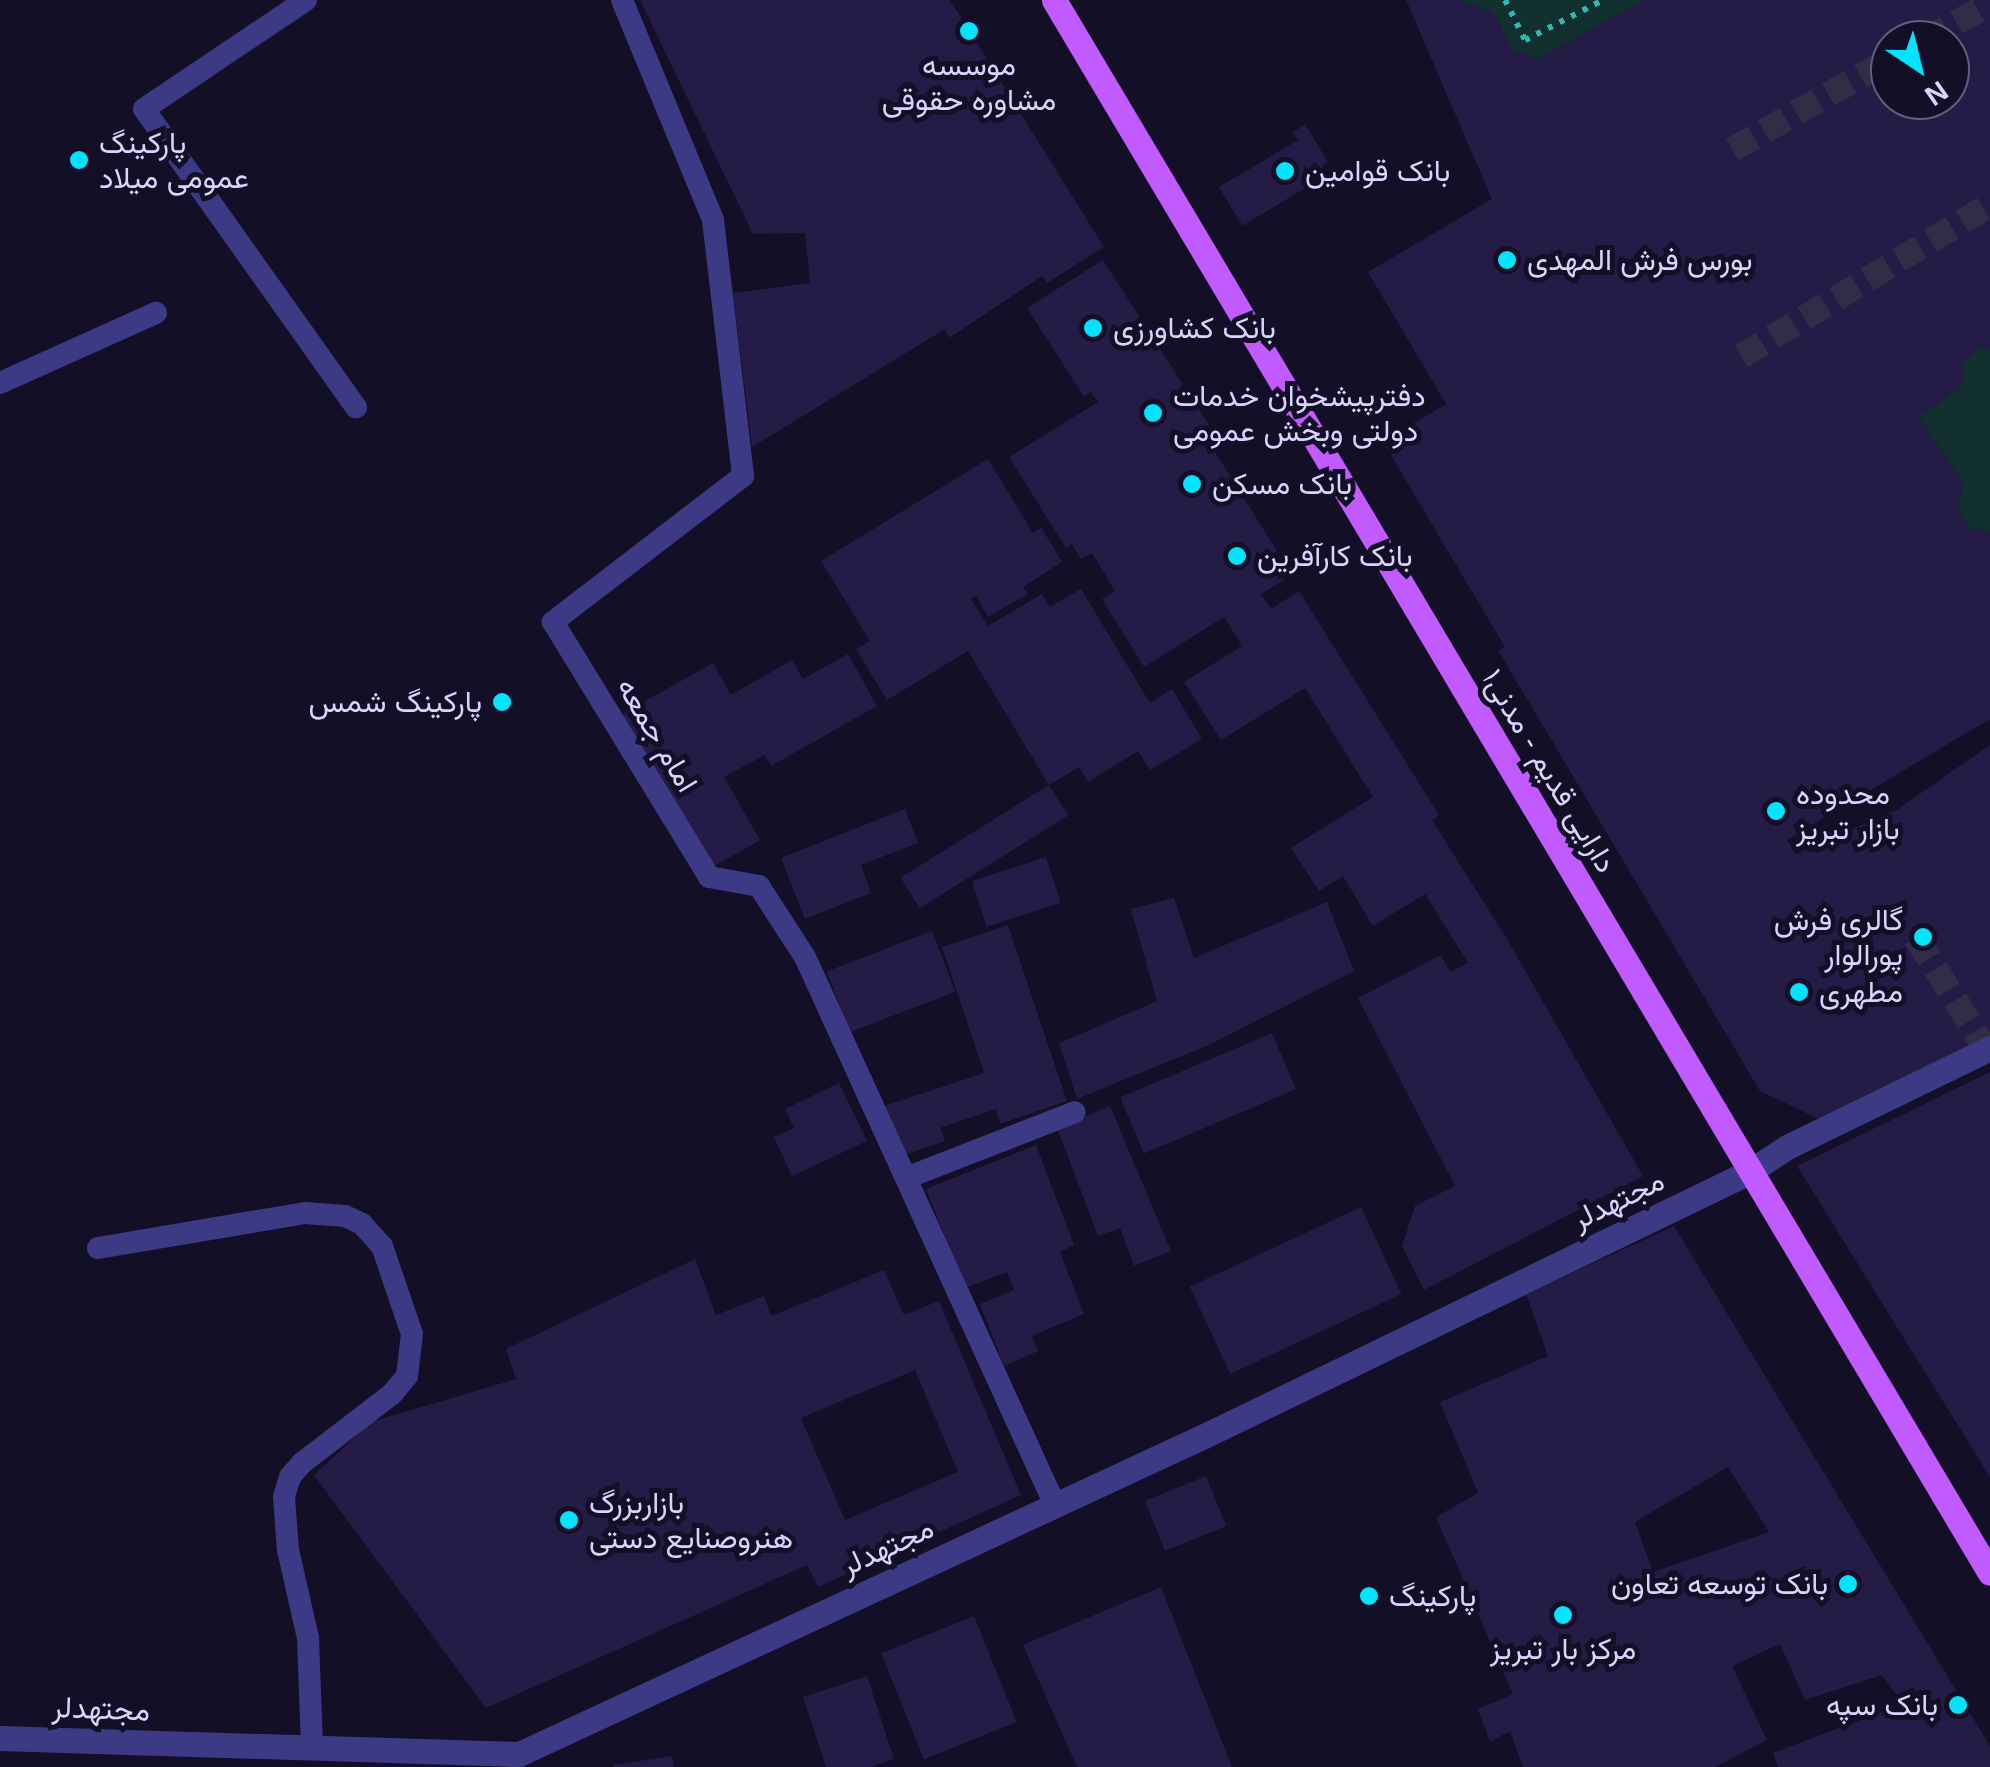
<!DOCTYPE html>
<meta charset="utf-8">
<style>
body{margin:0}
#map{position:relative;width:1990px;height:1767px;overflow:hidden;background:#130f26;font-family:Helvetica,Vazirmatn,sans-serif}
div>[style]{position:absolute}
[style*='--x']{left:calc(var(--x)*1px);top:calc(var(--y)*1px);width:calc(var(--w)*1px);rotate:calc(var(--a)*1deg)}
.green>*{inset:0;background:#12302f}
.building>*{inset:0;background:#241b47;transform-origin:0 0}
.street-tunnel>*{height:25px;margin-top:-12.5px;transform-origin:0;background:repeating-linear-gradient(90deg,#312d47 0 25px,transparent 0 37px)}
.path>*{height:6px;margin-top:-3px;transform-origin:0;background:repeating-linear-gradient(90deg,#2fb8b0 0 5px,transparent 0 13px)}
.lane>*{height:22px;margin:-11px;padding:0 11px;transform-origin:11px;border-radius:11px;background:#3d3a85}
.street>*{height:25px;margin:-12.5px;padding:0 12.5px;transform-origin:12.5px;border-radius:12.5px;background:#3d3a85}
.primary>*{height:25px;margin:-12.5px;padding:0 12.5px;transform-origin:12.5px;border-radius:12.5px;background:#c25bff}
.dots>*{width:28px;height:28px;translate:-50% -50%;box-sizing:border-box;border:5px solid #130f26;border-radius:50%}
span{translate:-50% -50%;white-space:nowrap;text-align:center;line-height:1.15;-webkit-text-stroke:10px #130f26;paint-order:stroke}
.poi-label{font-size:30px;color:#d9d4ff}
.left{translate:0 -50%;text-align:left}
.right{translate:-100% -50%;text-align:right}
.street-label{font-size:30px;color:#d9d4ff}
.north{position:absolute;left:1870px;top:20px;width:100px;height:100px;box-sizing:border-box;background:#130f26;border:2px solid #625e7d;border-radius:50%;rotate:145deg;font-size:28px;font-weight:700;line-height:40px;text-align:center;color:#d9d4ff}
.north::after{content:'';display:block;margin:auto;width:35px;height:45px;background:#00e5ff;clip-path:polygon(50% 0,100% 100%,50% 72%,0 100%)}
</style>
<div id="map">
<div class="green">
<i style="clip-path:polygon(1457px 0,1645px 0,1537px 59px,1512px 49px,1493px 13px)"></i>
<i style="clip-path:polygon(1980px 346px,1990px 349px,1990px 531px,1970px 529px,1957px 507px,1964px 484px,1918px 417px,1962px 386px,1963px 363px)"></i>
</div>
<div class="building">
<i style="clip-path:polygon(640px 0,950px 0,1104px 247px,1047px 283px,1042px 276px,949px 338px,945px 329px,752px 447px,733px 293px,810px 283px,805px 233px,753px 234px)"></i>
<i style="clip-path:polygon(evenodd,1406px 0,1457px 0,1493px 13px,1512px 49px,1537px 59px,1645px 0,1990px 0,1990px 349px,1980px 346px,1963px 363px,1962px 386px,1918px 417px,1964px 484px,1957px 507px,1970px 529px,1990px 531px,1990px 719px,1787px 840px,1796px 854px,1898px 809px,1990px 745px,1990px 1040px,1819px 1119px,1760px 1091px,1498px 650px,1505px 647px,1383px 442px,1446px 404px,1368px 272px,1492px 199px,1406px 0,1890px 40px,1950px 40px,1950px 100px,1890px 100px,1890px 40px)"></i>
<i style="clip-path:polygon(1305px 124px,1328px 162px,1322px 166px,1327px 175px,1242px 226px,1219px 187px,1298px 140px,1293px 132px)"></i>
<i style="clip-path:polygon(1103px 260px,1209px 425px,1202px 431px,1292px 575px,1261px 594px,1271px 609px,1299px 591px,1439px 815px,1432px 820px,1507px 939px,1643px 1176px,1424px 1290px,1402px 1246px,1415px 1206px,1455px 1186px,1358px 998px,1441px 955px,1450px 972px,1468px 963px,1425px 894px,1373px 926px,1343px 876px,1319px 891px,1291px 848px,1373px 797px,1305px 688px,1221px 740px,1184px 682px,1242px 646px,1224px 617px,1144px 667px,1102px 599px,1115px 591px,1092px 553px,1081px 559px,1072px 544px,1066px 548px,1009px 457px,1098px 402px,1091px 392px,1084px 397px,1027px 308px)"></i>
<i style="clip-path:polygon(988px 459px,1033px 533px,1041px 527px,1062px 562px,1023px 587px,1028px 594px,988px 617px,976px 596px,971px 599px,988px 626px,1042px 594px,1050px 607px,1081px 589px,1150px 703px,1172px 689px,1202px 739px,1150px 770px,1138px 751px,1088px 782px,1079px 767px,1049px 785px,968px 651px,887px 700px,856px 649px,870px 641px,821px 561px)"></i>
<i style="clip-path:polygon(848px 654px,877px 706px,771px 766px,765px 755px,724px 777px,760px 840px,709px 869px,622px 714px,713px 663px,731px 695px,792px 660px,803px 679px)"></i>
<i style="left:1049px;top:785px;width:36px;height:175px;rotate:58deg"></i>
<i style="clip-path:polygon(905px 809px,918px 843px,861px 865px,871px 893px,805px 919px,781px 858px)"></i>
<i style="left:1046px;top:857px;width:48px;height:78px;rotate:72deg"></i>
<i style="clip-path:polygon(1174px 898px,1194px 958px,1327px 902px,1354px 971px,1211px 1044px,1077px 1099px,1059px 1043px,1157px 1001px,1131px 909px)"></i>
<i style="clip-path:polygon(1008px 925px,1067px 1101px,1000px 1124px,996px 1109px,940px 1128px,945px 1141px,901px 1156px,884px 1106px,984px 1073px,942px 947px)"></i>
<i style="left:932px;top:931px;width:65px;height:113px;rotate:69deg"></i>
<i style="left:1272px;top:1033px;width:61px;height:165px;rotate:67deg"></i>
<i style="clip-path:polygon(1990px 1072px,1990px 1477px,1797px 1166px)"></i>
<i style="clip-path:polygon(839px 1083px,867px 1141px,792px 1176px,774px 1137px,794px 1128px,785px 1109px)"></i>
<i style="clip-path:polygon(1110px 1106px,1171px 1251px,1134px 1266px,1120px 1228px,1098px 1236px,1057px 1128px)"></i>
<i style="clip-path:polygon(1036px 1145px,1074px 1245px,1060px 1252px,1084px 1314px,1032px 1336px,1038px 1351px,1004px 1366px,980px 1304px,1014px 1290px,1007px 1272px,965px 1288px,926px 1189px)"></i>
<i style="left:1361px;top:1207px;width:96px;height:189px;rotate:65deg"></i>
<i style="clip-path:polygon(evenodd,1674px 1226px,1990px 1746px,1990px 1767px,1778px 1767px,1773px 1753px,1903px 1704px,1882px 1675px,1805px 1700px,1780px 1644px,1732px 1666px,1767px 1740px,1715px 1767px,1523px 1767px,1510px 1731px,1490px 1742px,1478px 1709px,1513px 1694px,1436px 1517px,1478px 1493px,1440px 1402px,1548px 1356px,1526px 1294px,1674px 1226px,1728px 1467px,1769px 1532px,1653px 1572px,1635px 1522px,1728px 1467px)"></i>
<i style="clip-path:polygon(evenodd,695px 1259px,716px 1315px,764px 1296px,771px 1316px,884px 1270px,904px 1315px,939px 1301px,1021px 1495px,818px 1587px,807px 1565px,486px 1708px,314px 1475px,371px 1422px,516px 1379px,506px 1349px,695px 1259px,915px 1370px,958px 1472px,845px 1520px,801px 1418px,915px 1370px)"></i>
<i style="left:1206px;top:1476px;width:54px;height:66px;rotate:68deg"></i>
<i style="clip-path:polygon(1161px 1587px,1232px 1767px,1077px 1767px,1023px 1645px)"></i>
<i style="left:974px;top:1616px;width:114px;height:100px;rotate:68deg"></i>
<i style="clip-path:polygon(867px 1676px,894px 1759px,871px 1767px,826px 1767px,803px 1697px)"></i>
<i style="clip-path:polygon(672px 1756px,674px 1767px,613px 1767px,613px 1765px)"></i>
</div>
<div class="street-tunnel">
<i style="--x:1924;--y:40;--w:64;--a:-29"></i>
<i style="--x:1732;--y:149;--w:182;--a:-29.7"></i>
<i style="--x:1741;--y:356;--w:292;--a:-31.4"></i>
<i style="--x:1916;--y:937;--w:133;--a:57.9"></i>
</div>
<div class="path">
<i style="--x:1505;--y:0;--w:45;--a:63.4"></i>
<i style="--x:1525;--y:40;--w:88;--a:-27.1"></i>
</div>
<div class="lane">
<i style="--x:306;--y:0;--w:195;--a:146.1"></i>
<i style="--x:144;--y:109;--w:366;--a:54.6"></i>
<i style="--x:622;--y:0;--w:238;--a:67.5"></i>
<i style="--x:713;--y:220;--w:258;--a:83.3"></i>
<i style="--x:743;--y:476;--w:240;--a:142.5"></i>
<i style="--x:553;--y:622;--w:299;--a:58.5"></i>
<i style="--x:709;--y:877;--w:51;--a:10.2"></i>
<i style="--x:759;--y:886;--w:85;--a:57.1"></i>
<i style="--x:805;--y:957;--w:602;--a:65.48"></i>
<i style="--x:0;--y:383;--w:171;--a:-24.2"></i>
<i style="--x:906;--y:1178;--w:181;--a:-21.3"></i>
<i style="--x:98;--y:1248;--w:210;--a:-9.6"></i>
<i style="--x:305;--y:1213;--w:40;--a:4.3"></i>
<i style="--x:345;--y:1216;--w:19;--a:25"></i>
<i style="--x:362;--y:1224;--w:30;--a:48"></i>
<i style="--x:382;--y:1246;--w:93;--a:71.2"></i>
<i style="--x:412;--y:1334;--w:42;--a:96.8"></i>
<i style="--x:407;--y:1376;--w:23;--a:130"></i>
<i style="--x:392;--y:1394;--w:113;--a:142.5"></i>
<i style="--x:302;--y:1463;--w:18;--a:131"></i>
<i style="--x:290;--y:1477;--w:21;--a:107"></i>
<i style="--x:284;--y:1497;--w:53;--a:85.7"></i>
<i style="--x:288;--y:1550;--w:90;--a:77.2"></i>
<i style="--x:308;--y:1638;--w:110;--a:87.9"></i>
</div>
<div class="street">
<i style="--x:0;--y:1738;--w:519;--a:1.77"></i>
<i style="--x:519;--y:1754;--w:753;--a:-24.9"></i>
<i style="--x:1202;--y:1437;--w:608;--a:-25.85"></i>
<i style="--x:1749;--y:1172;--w:45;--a:-33.3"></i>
<i style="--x:1787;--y:1147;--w:226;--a:-26"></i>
</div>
<div class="primary">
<i style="--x:1054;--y:0;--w:1830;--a:59.25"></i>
</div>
<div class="dots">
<i style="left:969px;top:31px;background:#00e5ff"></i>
<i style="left:79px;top:160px;background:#00e5ff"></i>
<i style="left:1285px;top:171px;background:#00e5ff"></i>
<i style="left:1507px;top:260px;background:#00e5ff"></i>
<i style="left:1093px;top:328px;background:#00e5ff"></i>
<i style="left:1153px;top:413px;background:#00e5ff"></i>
<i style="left:1192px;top:484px;background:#00e5ff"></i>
<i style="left:1237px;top:556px;background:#00e5ff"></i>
<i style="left:502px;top:702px;background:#00e5ff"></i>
<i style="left:1776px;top:811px;background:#00e5ff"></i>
<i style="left:1923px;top:937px;background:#00e5ff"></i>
<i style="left:1799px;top:992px;background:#00e5ff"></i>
<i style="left:569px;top:1520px;background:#00e5ff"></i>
<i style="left:1848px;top:1584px;background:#00e5ff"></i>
<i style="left:1369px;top:1596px;background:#00e5ff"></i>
<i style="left:1563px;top:1615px;background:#00e5ff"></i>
<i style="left:1958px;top:1705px;background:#00e5ff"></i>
</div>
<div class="poi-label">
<span style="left:969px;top:82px">موسسه<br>مشاوره حقوقی</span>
<span class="left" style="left:99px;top:160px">پارکینگ<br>عمومی میلاد</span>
<span class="left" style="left:1305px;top:171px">بانک قوامین</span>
<span class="left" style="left:1527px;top:260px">بورس فرش المهدی</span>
<span class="left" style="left:1113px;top:328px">بانک کشاورزی</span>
<span class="left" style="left:1173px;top:413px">دفترپیشخوان خدمات<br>دولتی وبخش عمومی</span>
<span class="left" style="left:1212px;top:484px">بانک مسکن</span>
<span class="left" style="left:1257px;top:556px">بانک کارآفرین</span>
<span class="right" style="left:482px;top:702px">پارکینگ شمس</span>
<span class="left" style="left:1796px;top:811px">محدوده<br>بازار تبریز</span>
<span class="right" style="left:1903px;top:937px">گالری فرش<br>پورالوار</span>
<span class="left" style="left:1819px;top:992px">مطهری</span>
<span class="left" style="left:589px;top:1520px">بازاربزرگ<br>هنروصنایع دستی</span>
<span class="right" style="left:1828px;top:1584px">بانک توسعه تعاون</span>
<span class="left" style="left:1389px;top:1596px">پارکینگ</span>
<span style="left:1563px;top:1649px">مرکز بار تبریز</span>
<span class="right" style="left:1938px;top:1705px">بانک سپه</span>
</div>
<div class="street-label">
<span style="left:657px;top:735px;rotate:59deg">امام جمعه</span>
<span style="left:1549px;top:771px;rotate:59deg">دارایی قدیم - مدنی۱</span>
<span style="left:1618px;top:1200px;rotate:-26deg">مجتهدلر</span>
<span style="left:887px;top:1547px;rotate:-25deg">مجتهدلر</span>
<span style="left:101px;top:1709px;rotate:2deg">مجتهدلر</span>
</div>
<div class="north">N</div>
</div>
